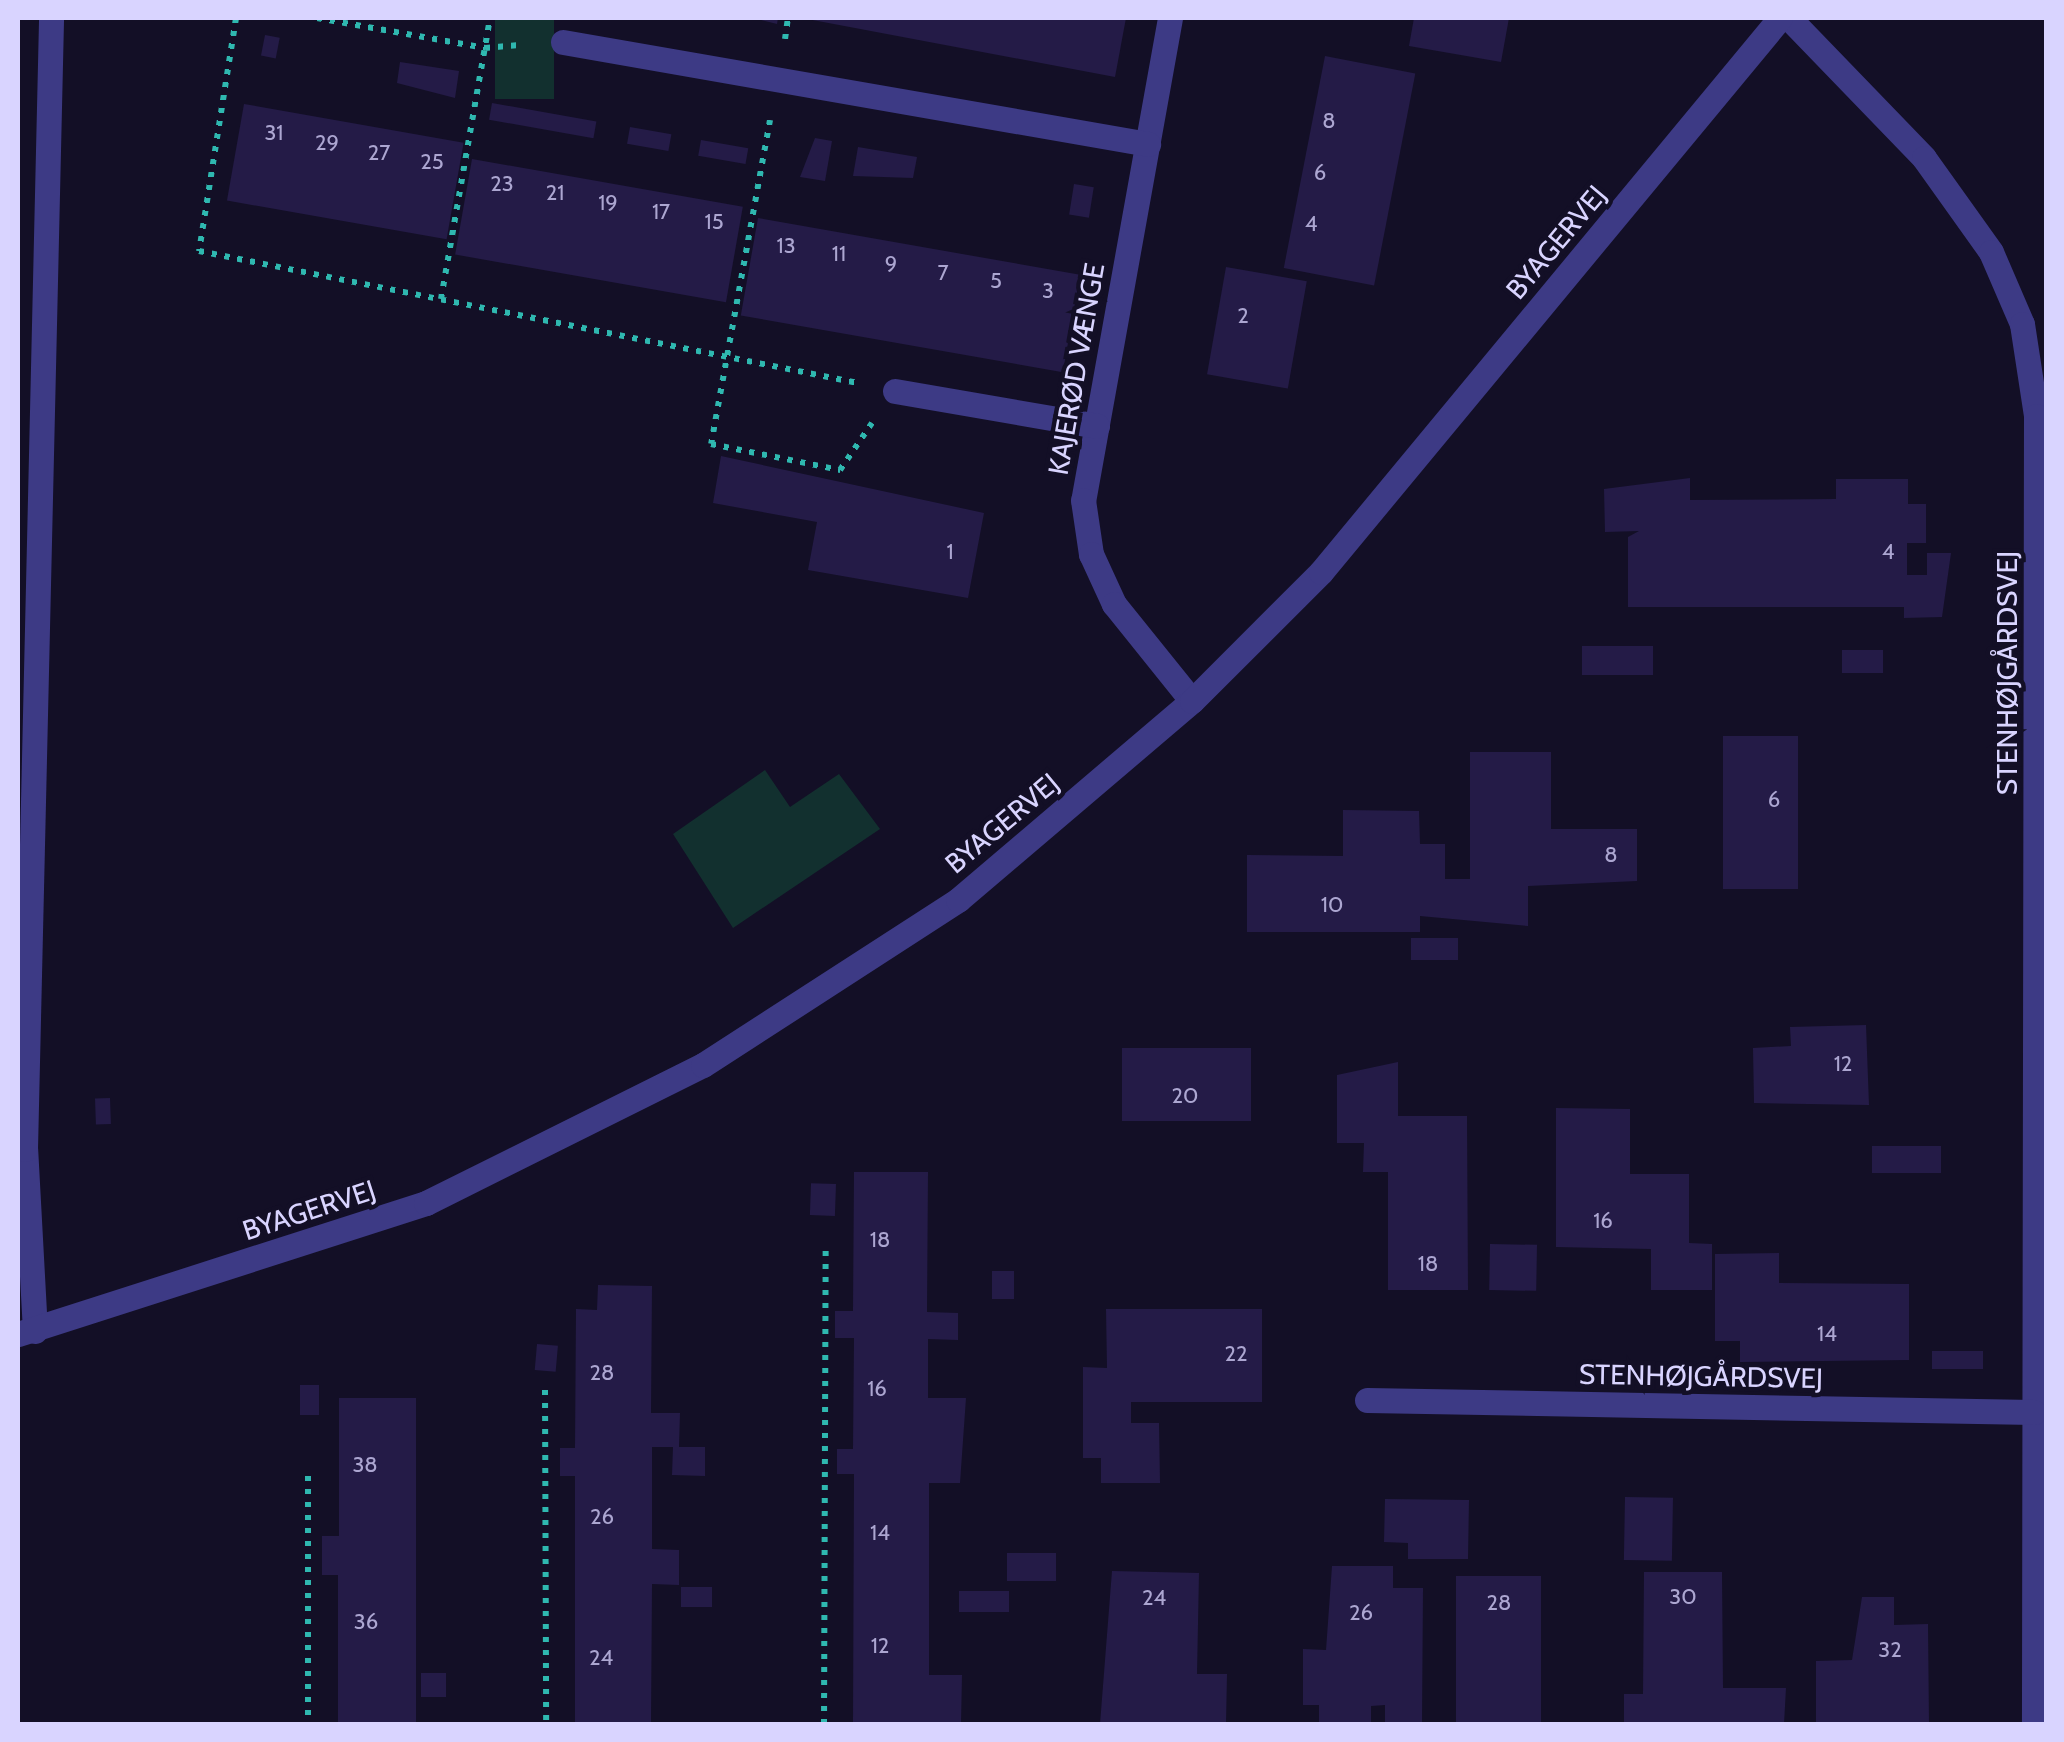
<!DOCTYPE html>
<meta charset="utf-8">
<style>
body{margin:0}
#map{position:relative;width:2064px;height:1742px;overflow:hidden;background:#130f26;font-family:Cabin,sans-serif}
div>[style]{position:absolute}
[style*='--x']{left:calc(var(--x)*1px);top:calc(var(--y)*1px);width:calc(var(--w)*1px);rotate:calc(var(--a)*1deg)}
.green>*{inset:0;background:#12302f;transform-origin:0 0}
.building>*{inset:0;background:#241b47;transform-origin:0 0}
.path>*{height:6px;margin-top:-3px;transform-origin:0;background:repeating-linear-gradient(90deg,#2fb8b0 0 5px,transparent 0 13px)}
.minor>*{height:25px;margin:-12.5px;padding:0 12.5px;transform-origin:12.5px;border-radius:12.5px;background:#3d3a85}
span{translate:-50% -50%;white-space:nowrap;text-align:center;line-height:1.15;-webkit-text-stroke:9px #130f26;paint-order:stroke}
.number-label{font-size:22px;color:#aca6d1}
.number-label span{-webkit-text-stroke-width:0}
.street-label{font-size:28px;color:#d9d4ff}
.frame{position:absolute;inset:0;border:20px solid #d9d4ff;pointer-events:none}
</style>
<div id="map">
<div class="green">
<i style="left:495px;top:18px;width:59px;height:81px"></i>
<i style="clip-path:polygon(765px 770px,790px 807px,839px 774px,880px 829px,733px 928px,673px 834px)"></i>
</div>
<div class="building">
<i style="clip-path:polygon(753px 18px,778px 18px,777px 24px)"></i>
<i style="clip-path:polygon(802px 18px,1126px 18px,1115px 77px)"></i>
<i style="clip-path:polygon(1414px 18px,1509px 18px,1501px 62px,1409px 46px)"></i>
<i style="left:265px;top:35px;width:15px;height:21px;rotate:11deg"></i>
<i style="left:1325px;top:56px;width:92px;height:216px;rotate:11deg"></i>
<i style="clip-path:polygon(400px 62px,459px 71px,455px 98px,397px 83px)"></i>
<i style="left:492px;top:103px;width:106px;height:17px;rotate:10deg"></i>
<i style="left:244px;top:104px;width:223px;height:98px;rotate:10deg"></i>
<i style="left:630px;top:127px;width:42px;height:17px;rotate:10deg"></i>
<i style="clip-path:polygon(815px 138px,832px 141px,825px 181px,800px 177px)"></i>
<i style="left:701px;top:140px;width:48px;height:16px;rotate:10deg"></i>
<i style="clip-path:polygon(858px 147px,917px 157px,913px 178px,853px 176px)"></i>
<i style="left:472px;top:159px;width:275px;height:97px;rotate:10deg"></i>
<i style="left:1074px;top:184px;width:20px;height:31px;rotate:9deg"></i>
<i style="left:758px;top:218px;width:327px;height:99px;rotate:10deg"></i>
<i style="left:1226px;top:267px;width:82px;height:109px;rotate:10deg"></i>
<i style="clip-path:polygon(721px 456px,984px 513px,968px 598px,808px 570px,817px 522px,713px 503px)"></i>
<i style="clip-path:polygon(1690px 478px,1690px 500px,1836px 499px,1836px 479px,1908px 479px,1908px 504px,1926px 504px,1926px 543px,1907px 543px,1907px 575px,1927px 575px,1927px 553px,1951px 553px,1942px 617px,1904px 618px,1904px 607px,1628px 607px,1628px 537px,1639px 531px,1605px 532px,1604px 489px)"></i>
<i style="left:1582px;top:646px;width:71px;height:29px"></i>
<i style="left:1842px;top:650px;width:41px;height:23px"></i>
<i style="left:1723px;top:736px;width:75px;height:153px"></i>
<i style="clip-path:polygon(1470px 752px,1551px 752px,1551px 829px,1637px 829px,1637px 881px,1528px 886px,1528px 926px,1420px 916px,1420px 932px,1247px 932px,1247px 855px,1343px 856px,1343px 810px,1419px 811px,1420px 844px,1445px 844px,1445px 879px,1470px 879px)"></i>
<i style="left:1411px;top:938px;width:47px;height:22px"></i>
<i style="clip-path:polygon(1866px 1025px,1869px 1105px,1754px 1103px,1753px 1048px,1791px 1046px,1790px 1027px)"></i>
<i style="left:1251px;top:1048px;width:73px;height:129px;rotate:90deg"></i>
<i style="clip-path:polygon(1398px 1062px,1398px 1116px,1467px 1116px,1468px 1290px,1388px 1290px,1388px 1172px,1363px 1172px,1364px 1143px,1337px 1143px,1337px 1075px)"></i>
<i style="left:110px;top:1098px;width:26px;height:15px;rotate:88deg"></i>
<i style="clip-path:polygon(1556px 1108px,1630px 1109px,1630px 1174px,1689px 1174px,1689px 1243px,1712px 1244px,1712px 1290px,1651px 1290px,1651px 1249px,1556px 1247px)"></i>
<i style="left:1872px;top:1146px;width:69px;height:27px"></i>
<i style="clip-path:polygon(854px 1172px,928px 1172px,927px 1312px,958px 1313px,958px 1340px,928px 1339px,928px 1398px,966px 1398px,960px 1483px,929px 1483px,929px 1675px,962px 1675px,961px 1724px,853px 1724px,854px 1474px,837px 1474px,837px 1449px,853px 1449px,854px 1338px,835px 1338px,835px 1311px,853px 1311px)"></i>
<i style="left:836px;top:1184px;width:32px;height:25px;rotate:92deg"></i>
<i style="left:1490px;top:1244px;width:47px;height:46px;rotate:1deg"></i>
<i style="clip-path:polygon(1779px 1253px,1779px 1283px,1909px 1284px,1909px 1360px,1740px 1362px,1740px 1341px,1715px 1341px,1715px 1254px)"></i>
<i style="left:992px;top:1271px;width:22px;height:28px"></i>
<i style="clip-path:polygon(598px 1285px,652px 1286px,651px 1413px,680px 1413px,679px 1447px,705px 1447px,705px 1476px,672px 1475px,673px 1447px,652px 1447px,652px 1549px,679px 1550px,679px 1585px,652px 1584px,651px 1723px,575px 1724px,575px 1476px,560px 1476px,560px 1448px,575px 1448px,576px 1309px,597px 1310px)"></i>
<i style="clip-path:polygon(1106px 1309px,1262px 1309px,1262px 1402px,1131px 1402px,1131px 1423px,1159px 1423px,1160px 1483px,1101px 1483px,1101px 1458px,1083px 1458px,1083px 1367px,1107px 1368px)"></i>
<i style="left:537px;top:1344px;width:21px;height:26px;rotate:5deg"></i>
<i style="left:1983px;top:1351px;width:18px;height:51px;rotate:90deg"></i>
<i style="left:300px;top:1385px;width:19px;height:30px"></i>
<i style="clip-path:polygon(339px 1398px,416px 1398px,416px 1724px,338px 1724px,338px 1575px,322px 1575px,322px 1536px,339px 1536px)"></i>
<i style="left:1625px;top:1497px;width:48px;height:63px;rotate:1deg"></i>
<i style="clip-path:polygon(1385px 1499px,1469px 1500px,1468px 1559px,1408px 1559px,1408px 1543px,1384px 1542px)"></i>
<i style="left:1007px;top:1553px;width:49px;height:28px"></i>
<i style="clip-path:polygon(1332px 1566px,1393px 1566px,1393px 1588px,1423px 1588px,1422px 1724px,1385px 1724px,1385px 1705px,1371px 1706px,1371px 1724px,1319px 1724px,1319px 1705px,1303px 1705px,1303px 1649px,1326px 1650px)"></i>
<i style="clip-path:polygon(1112px 1571px,1199px 1573px,1197px 1674px,1227px 1674px,1226px 1724px,1100px 1724px)"></i>
<i style="clip-path:polygon(1644px 1572px,1722px 1572px,1723px 1688px,1786px 1688px,1784px 1724px,1624px 1724px,1624px 1694px,1643px 1694px)"></i>
<i style="left:1541px;top:1576px;width:148px;height:85px;rotate:90deg"></i>
<i style="left:712px;top:1587px;width:20px;height:31px;rotate:90deg"></i>
<i style="left:959px;top:1591px;width:50px;height:21px"></i>
<i style="clip-path:polygon(1862px 1597px,1894px 1597px,1894px 1625px,1928px 1624px,1929px 1724px,1816px 1724px,1816px 1661px,1852px 1660px)"></i>
<i style="left:421px;top:1673px;width:25px;height:24px"></i>
</div>
<div class="path">
<i style="--x:236;--y:18;--w:236;--a:99"></i>
<i style="--x:199;--y:251;--w:672;--a:11.33"></i>
<i style="--x:317;--y:18;--w:171;--a:10.1"></i>
<i style="--x:485;--y:48;--w:37;--a:-5"></i>
<i style="--x:785;--y:39;--w:21;--a:-82"></i>
<i style="--x:770;--y:120;--w:329;--a:100.3"></i>
<i style="--x:711;--y:444;--w:132;--a:11.4"></i>
<i style="--x:840;--y:470;--w:57;--a:-55.8"></i>
<i style="--x:441;--y:299;--w:285;--a:-80.1"></i>
<i style="--x:545;--y:1390;--w:334;--a:89.8"></i>
<i style="--x:308;--y:1476;--w:248;--a:90"></i>
<i style="--x:824;--y:1724;--w:479;--a:-89.8"></i>
</div>
<div class="minor">
<i style="--x:1170;--y:18;--w:490;--a:100.2"></i>
<i style="--x:1083;--y:500;--w:55;--a:81.6"></i>
<i style="--x:1091;--y:554;--w:55;--a:65.3"></i>
<i style="--x:1114;--y:604;--w:124;--a:51.2"></i>
<i style="--x:1789;--y:18;--w:194;--a:46"></i>
<i style="--x:1924;--y:158;--w:115;--a:54.5"></i>
<i style="--x:1991;--y:252;--w:78;--a:66.7"></i>
<i style="--x:2022;--y:324;--w:93;--a:81.3"></i>
<i style="--x:2036;--y:416;--w:1308;--a:90.09"></i>
<i style="--x:563;--y:42;--w:594;--a:9.89"></i>
<i style="--x:895;--y:391;--w:205;--a:9.8"></i>
<i style="--x:35;--y:1331;--w:182;--a:-93.1"></i>
<i style="--x:25;--y:1149;--w:1131;--a:-88.68"></i>
<i style="--x:18;--y:1334;--w:429;--a:-17.8"></i>
<i style="--x:426;--y:1203;--w:309;--a:-26.5"></i>
<i style="--x:703;--y:1065;--w:304;--a:-32.9"></i>
<i style="--x:958;--y:900;--w:307;--a:-40.4"></i>
<i style="--x:1192;--y:701;--w:182;--a:-45"></i>
<i style="--x:1321;--y:572;--w:719;--a:-50.36"></i>
<i style="--x:1367;--y:1400;--w:667;--a:1.03"></i>
</div>
<div class="number-label">
<span style="left:1329px;top:121px">8</span>
<span style="left:274px;top:133px">31</span>
<span style="left:327px;top:143px">29</span>
<span style="left:379px;top:153px">27</span>
<span style="left:432px;top:162px">25</span>
<span style="left:1320px;top:173px">6</span>
<span style="left:502px;top:184px">23</span>
<span style="left:555px;top:193px">21</span>
<span style="left:608px;top:203px">19</span>
<span style="left:661px;top:212px">17</span>
<span style="left:714px;top:222px">15</span>
<span style="left:1311px;top:224px">4</span>
<span style="left:786px;top:246px">13</span>
<span style="left:839px;top:254px">11</span>
<span style="left:891px;top:264px">9</span>
<span style="left:943px;top:273px">7</span>
<span style="left:996px;top:281px">5</span>
<span style="left:1048px;top:291px">3</span>
<span style="left:1243px;top:316px">2</span>
<span style="left:950px;top:552px">1</span>
<span style="left:1888px;top:552px">4</span>
<span style="left:1774px;top:800px">6</span>
<span style="left:1611px;top:855px">8</span>
<span style="left:1332px;top:905px">10</span>
<span style="left:1843px;top:1064px">12</span>
<span style="left:1185px;top:1096px">20</span>
<span style="left:1603px;top:1221px">16</span>
<span style="left:880px;top:1240px">18</span>
<span style="left:1428px;top:1264px">18</span>
<span style="left:1827px;top:1334px">14</span>
<span style="left:1236px;top:1354px">22</span>
<span style="left:602px;top:1373px">28</span>
<span style="left:877px;top:1389px">16</span>
<span style="left:365px;top:1465px">38</span>
<span style="left:602px;top:1517px">26</span>
<span style="left:880px;top:1533px">14</span>
<span style="left:1683px;top:1597px">30</span>
<span style="left:1154px;top:1598px">24</span>
<span style="left:1499px;top:1603px">28</span>
<span style="left:1361px;top:1613px">26</span>
<span style="left:366px;top:1622px">36</span>
<span style="left:880px;top:1646px">12</span>
<span style="left:1890px;top:1650px">32</span>
<span style="left:601px;top:1658px">24</span>
</div>
<div class="street-label">
<span style="left:1556px;top:242px;rotate:-50deg">BYAGERVEJ</span>
<span style="left:1076px;top:369px;rotate:-80deg">KAJERØD VÆNGE</span>
<span style="left:2007px;top:673px;rotate:-90deg">STENHØJGÅRDSVEJ</span>
<span style="left:1002px;top:823px;rotate:-40deg">BYAGERVEJ</span>
<span style="left:309px;top:1210px;rotate:-18deg">BYAGERVEJ</span>
<span style="left:1701px;top:1376px;rotate:1deg">STENHØJGÅRDSVEJ</span>
</div>
<div class="frame"></div>
</div>
